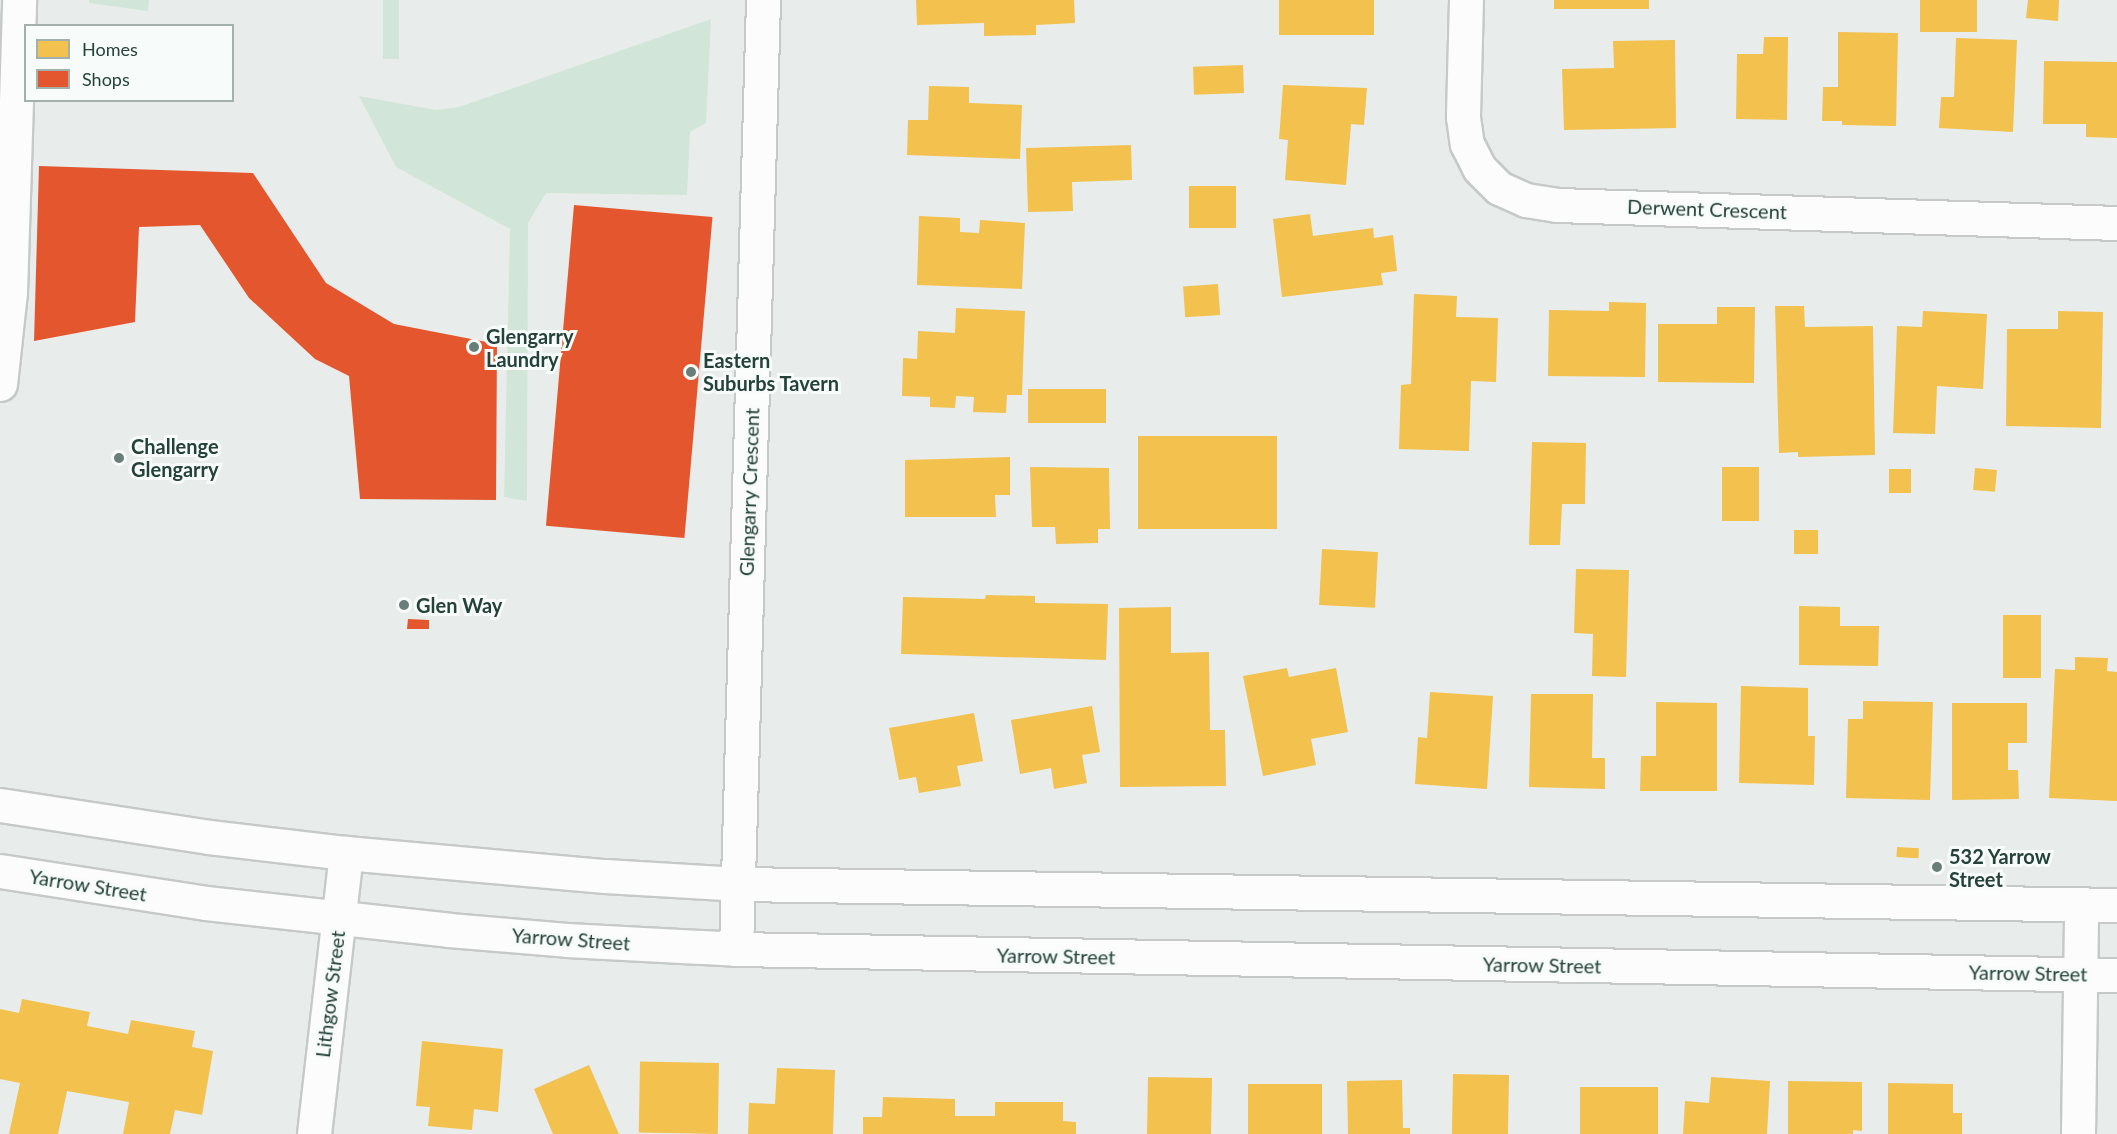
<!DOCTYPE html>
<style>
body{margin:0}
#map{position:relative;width:2117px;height:1134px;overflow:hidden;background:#e8edeb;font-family:Lato,sans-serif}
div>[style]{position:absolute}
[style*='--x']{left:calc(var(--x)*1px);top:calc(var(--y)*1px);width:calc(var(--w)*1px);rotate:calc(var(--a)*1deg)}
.green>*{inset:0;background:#d1e6d8;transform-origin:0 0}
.homes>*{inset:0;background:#f2c14e;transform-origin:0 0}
.shops>*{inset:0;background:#e4572e;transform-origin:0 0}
.roads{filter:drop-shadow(2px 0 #c5cac8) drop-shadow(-2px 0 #c5cac8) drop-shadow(0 2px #c5cac8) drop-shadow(0 -2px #c5cac8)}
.street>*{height:33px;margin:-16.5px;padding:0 16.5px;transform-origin:16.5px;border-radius:16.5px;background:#fcfcfc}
.secondary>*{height:33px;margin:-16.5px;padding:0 16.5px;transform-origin:16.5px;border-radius:16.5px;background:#fcfcfc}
.dots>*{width:16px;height:16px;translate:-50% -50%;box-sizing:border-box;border:3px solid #f7fbf9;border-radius:50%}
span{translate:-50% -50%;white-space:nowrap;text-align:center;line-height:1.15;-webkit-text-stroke:6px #f7fbf9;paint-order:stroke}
.street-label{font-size:20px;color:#24423a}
.poi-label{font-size:20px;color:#24423a;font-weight:700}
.left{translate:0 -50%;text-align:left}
.legend{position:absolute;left:24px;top:24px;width:210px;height:78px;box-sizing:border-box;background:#f7fbf9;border:2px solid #a3b1ad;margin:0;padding:8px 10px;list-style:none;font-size:18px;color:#24423a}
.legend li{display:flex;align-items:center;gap:12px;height:30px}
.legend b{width:30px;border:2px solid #a3b1ad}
</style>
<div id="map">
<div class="green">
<i style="clip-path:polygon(89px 0,149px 0,148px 11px,89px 3px)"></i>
<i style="left:383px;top:0;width:16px;height:59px"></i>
<i style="clip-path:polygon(711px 19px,706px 123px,690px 132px,687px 195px,546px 193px,528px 223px,527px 501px,504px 497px,510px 229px,396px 167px,359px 96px,436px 110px,459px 107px)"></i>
</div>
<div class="homes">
<i style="clip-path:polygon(916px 0,1074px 0,1075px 23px,1036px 25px,1036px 35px,984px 36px,984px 23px,917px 25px)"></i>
<i style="left:1279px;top:0;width:95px;height:35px"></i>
<i style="left:1554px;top:0;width:95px;height:9px"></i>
<i style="left:1920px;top:0;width:57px;height:32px"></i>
<i style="clip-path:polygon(2028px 0,2059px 0,2058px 21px,2026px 18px)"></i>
<i style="clip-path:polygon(1838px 32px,1898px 33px,1896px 126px,1842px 125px,1842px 121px,1822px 121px,1823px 87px,1838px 87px)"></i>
<i style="clip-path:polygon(1764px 37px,1788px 37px,1787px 120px,1736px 119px,1737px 54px,1763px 54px)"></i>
<i style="clip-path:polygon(1956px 38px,2017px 40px,2013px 132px,1939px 128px,1941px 97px,1954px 97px)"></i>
<i style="clip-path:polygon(1675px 40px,1676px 128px,1564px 130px,1562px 69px,1614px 68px,1613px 41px)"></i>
<i style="clip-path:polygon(2044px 61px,2117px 62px,2117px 138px,2086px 137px,2086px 124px,2043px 124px)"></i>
<i style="left:1243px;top:65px;width:28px;height:50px;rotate:88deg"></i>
<i style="clip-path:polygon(1283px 85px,1367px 88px,1364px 125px,1351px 124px,1346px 185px,1285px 180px,1288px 140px,1279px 139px)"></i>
<i style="clip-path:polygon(929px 86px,969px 87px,969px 103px,1022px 105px,1020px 159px,907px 155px,908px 120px,928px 120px)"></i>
<i style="clip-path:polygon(1131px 145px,1132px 180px,1072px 182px,1073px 211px,1028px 212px,1026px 148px)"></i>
<i style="left:1189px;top:186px;width:47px;height:42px"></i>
<i style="clip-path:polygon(1310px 214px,1313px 236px,1373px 228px,1374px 238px,1393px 235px,1397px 271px,1381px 273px,1383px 285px,1282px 297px,1273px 219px)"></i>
<i style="clip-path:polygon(919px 216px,960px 218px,960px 232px,979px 233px,980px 220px,1025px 223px,1022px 289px,917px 285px)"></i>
<i style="left:1218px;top:284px;width:31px;height:35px;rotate:86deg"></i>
<i style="clip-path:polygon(1414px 294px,1457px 296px,1456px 317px,1498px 318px,1496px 382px,1471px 381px,1469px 451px,1399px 449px,1401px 385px,1411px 384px)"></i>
<i style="clip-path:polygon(1609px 302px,1646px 303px,1645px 377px,1548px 376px,1549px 310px,1609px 311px)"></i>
<i style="clip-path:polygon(1775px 306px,1804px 306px,1805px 327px,1873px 326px,1875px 455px,1798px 457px,1798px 452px,1779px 453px)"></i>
<i style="clip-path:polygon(1717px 307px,1755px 307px,1754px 383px,1658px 382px,1658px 324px,1717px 324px)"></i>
<i style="clip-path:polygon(956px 308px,1025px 311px,1022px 395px,1007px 395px,1006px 413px,973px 412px,974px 397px,956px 396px,955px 408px,930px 407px,930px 397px,902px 396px,903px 358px,917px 359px,918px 331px,955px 333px)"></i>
<i style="clip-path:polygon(1923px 311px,1987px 314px,1983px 389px,1937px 386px,1935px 434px,1893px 433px,1897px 326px,1922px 327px)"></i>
<i style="clip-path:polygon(2058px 311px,2103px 312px,2101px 428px,2006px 426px,2007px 329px,2058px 329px)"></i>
<i style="left:1028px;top:389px;width:78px;height:34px"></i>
<i style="left:1138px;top:436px;width:139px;height:93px"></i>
<i style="clip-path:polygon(1532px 442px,1586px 443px,1585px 504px,1562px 504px,1560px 545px,1529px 545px)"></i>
<i style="clip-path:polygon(1010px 457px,1010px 495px,995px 495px,996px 517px,905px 517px,905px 460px)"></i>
<i style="clip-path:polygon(1030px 467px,1109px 468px,1110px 529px,1098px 529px,1098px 543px,1056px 544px,1055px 527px,1032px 527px)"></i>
<i style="left:1722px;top:467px;width:37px;height:54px"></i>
<i style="left:1975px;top:468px;width:22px;height:22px;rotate:5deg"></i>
<i style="left:1911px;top:469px;width:24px;height:22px;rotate:90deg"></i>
<i style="left:1794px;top:530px;width:24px;height:24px"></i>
<i style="left:1322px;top:549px;width:56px;height:56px;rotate:3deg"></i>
<i style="clip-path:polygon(1576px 569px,1629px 570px,1626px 677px,1592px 676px,1593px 634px,1574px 633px)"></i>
<i style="clip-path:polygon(986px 595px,1035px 596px,1035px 603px,1108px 604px,1106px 660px,901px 654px,903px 597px,985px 599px)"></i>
<i style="clip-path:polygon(1799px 606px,1840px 607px,1840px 626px,1879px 626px,1878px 666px,1799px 665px)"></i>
<i style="clip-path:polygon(1171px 607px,1171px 653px,1209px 652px,1210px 730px,1225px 730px,1226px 786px,1120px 787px,1119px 608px)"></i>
<i style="left:2003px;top:615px;width:38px;height:63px"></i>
<i style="clip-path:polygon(2075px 657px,2108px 658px,2107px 671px,2117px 672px,2117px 801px,2049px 798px,2055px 669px,2075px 670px)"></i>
<i style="clip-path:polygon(1287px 668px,1289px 677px,1336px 668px,1348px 732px,1311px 739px,1316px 765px,1263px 776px,1243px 676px)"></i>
<i style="clip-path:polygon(1741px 686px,1808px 688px,1808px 736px,1815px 736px,1814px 785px,1739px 783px)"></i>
<i style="clip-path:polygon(1430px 692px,1493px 696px,1487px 789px,1415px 784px,1418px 737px,1427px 738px)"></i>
<i style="clip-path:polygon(1531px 694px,1593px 694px,1592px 758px,1605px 758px,1605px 789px,1529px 787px)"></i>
<i style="clip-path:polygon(1863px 701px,1933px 702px,1930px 800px,1846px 798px,1848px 719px,1863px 719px)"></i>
<i style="clip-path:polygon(1656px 702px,1717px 703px,1717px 791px,1640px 791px,1641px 756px,1656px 756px)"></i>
<i style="clip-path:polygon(1952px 703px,2027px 703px,2027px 743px,2008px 743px,2008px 770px,2018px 770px,2019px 799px,1952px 800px)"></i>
<i style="clip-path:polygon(1092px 706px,1100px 752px,1082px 755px,1087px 783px,1054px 789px,1051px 768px,1020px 774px,1011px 720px)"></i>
<i style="clip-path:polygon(974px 713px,983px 761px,957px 766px,961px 786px,919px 793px,916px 777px,899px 780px,889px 728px)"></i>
<i style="left:1897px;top:847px;width:22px;height:10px;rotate:3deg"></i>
<i style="clip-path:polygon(22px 999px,90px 1012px,87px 1026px,128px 1034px,131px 1020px,195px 1031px,192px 1047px,213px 1051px,202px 1115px,175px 1110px,170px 1134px,123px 1134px,129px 1102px,67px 1091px,58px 1134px,9px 1134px,20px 1083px,0 1079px,0 1009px,19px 1013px)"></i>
<i style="clip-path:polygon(422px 1041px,503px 1049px,498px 1112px,474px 1109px,472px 1130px,428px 1126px,430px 1107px,416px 1106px)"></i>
<i style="left:719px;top:1063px;width:71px;height:79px;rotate:91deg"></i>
<i style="clip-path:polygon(589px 1065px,619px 1134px,553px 1134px,534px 1089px)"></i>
<i style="clip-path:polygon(777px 1068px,835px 1070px,833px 1134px,748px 1134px,749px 1103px,775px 1104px)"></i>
<i style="left:1453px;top:1074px;width:56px;height:60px;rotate:1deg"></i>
<i style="left:1148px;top:1077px;width:64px;height:57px;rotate:1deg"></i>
<i style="clip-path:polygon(1711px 1077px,1770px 1081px,1767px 1134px,1683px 1134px,1685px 1101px,1709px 1103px)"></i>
<i style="clip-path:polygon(1402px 1080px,1403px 1128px,1410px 1128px,1410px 1134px,1348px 1134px,1347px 1081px)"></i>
<i style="clip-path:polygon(1788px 1081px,1862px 1082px,1862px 1131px,1853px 1130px,1853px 1134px,1788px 1134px)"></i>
<i style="clip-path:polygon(1888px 1083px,1953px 1084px,1953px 1113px,1962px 1113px,1962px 1134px,1888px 1134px)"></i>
<i style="left:1248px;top:1084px;width:74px;height:50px"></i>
<i style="left:1658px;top:1087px;width:47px;height:78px;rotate:90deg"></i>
<i style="clip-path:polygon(883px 1097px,955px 1099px,955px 1116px,995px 1116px,995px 1102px,1063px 1102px,1063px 1121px,1076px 1122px,1076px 1134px,863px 1134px,863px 1117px,882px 1117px)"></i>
</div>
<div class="shops">
<i style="clip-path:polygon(39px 166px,253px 173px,326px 283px,394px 324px,497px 344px,496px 500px,360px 499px,349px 376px,315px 359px,249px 298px,200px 225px,139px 227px,135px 322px,34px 341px)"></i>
<i style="left:574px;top:205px;width:139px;height:322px;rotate:5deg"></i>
<i style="clip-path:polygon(408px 619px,429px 620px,429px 629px,407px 629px)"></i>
</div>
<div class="roads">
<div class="street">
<i style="--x:1466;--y:0;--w:117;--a:91.5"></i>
<i style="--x:1463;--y:117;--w:27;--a:82"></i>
<i style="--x:1467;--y:144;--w:27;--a:63"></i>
<i style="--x:1479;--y:168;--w:28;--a:45"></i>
<i style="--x:1499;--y:188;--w:30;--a:24"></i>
<i style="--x:1526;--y:200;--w:31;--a:9"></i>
<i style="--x:1557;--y:205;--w:560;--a:1.84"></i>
<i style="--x:0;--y:384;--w:93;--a:-83.8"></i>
<i style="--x:10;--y:292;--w:292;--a:-88.2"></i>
<i style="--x:736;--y:949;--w:949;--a:-88.37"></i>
<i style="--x:314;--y:1134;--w:283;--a:-83.5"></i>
<i style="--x:2078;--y:1134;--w:229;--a:-89.2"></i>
</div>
<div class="secondary">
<i style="--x:0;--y:805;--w:211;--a:8.7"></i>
<i style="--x:209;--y:837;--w:138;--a:6.7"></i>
<i style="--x:346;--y:853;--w:260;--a:5.1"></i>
<i style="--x:605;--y:876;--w:133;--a:3.4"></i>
<i style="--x:738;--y:884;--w:1379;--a:0.87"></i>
<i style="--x:0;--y:871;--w:208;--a:8.8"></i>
<i style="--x:206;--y:903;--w:244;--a:6.3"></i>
<i style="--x:449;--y:930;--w:118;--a:4.8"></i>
<i style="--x:567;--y:940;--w:169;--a:3"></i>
<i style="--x:736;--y:949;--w:1381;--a:1.08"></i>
</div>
</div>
<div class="dots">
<i style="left:474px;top:347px;background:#697e78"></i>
<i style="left:691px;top:372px;background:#697e78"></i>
<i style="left:119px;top:458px;background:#697e78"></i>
<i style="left:404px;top:605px;background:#697e78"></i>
<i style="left:1937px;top:867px;background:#697e78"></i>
</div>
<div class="street-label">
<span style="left:1707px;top:209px;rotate:2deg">Derwent Crescent</span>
<span style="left:749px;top:492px;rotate:-88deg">Glengarry Crescent</span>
<span style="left:88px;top:885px;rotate:9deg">Yarrow Street</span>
<span style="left:571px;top:939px;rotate:4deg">Yarrow Street</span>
<span style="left:1056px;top:956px;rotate:1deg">Yarrow Street</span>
<span style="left:1542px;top:965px;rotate:1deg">Yarrow Street</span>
<span style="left:2028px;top:973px;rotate:1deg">Yarrow Street</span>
<span style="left:330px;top:994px;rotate:-83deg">Lithgow Street</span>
</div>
<div class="poi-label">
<span class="left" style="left:486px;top:348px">Glengarry<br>Laundry</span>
<span class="left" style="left:703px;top:372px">Eastern<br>Suburbs Tavern</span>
<span class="left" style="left:131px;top:458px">Challenge<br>Glengarry</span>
<span class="left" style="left:416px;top:605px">Glen Way</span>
<span class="left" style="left:1949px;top:868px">532 Yarrow<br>Street</span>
</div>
<ul class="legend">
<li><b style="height:16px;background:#f2c14e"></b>Homes</li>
<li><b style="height:16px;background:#e4572e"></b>Shops</li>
</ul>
</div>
